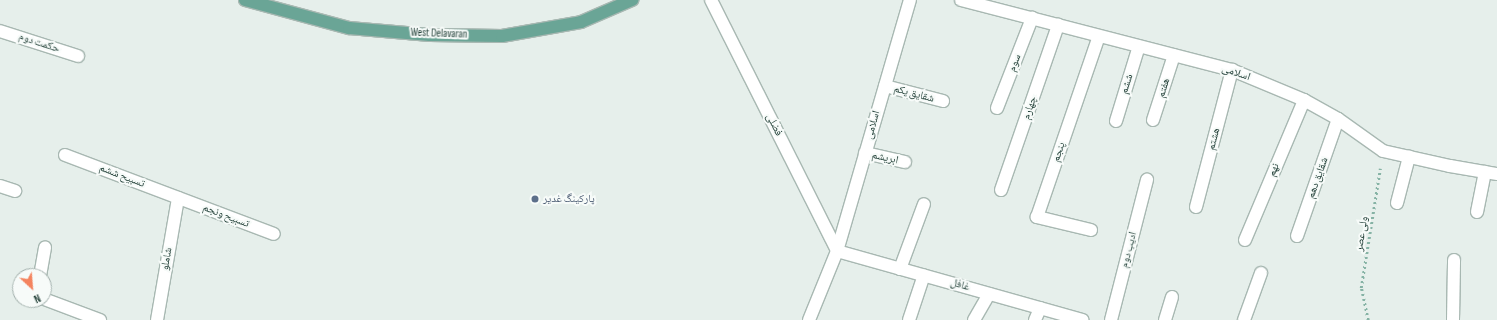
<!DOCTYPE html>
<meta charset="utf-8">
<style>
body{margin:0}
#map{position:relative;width:1497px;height:320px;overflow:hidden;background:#e6efeb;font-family:"Sofia Sans Condensed","Noto Naskh Arabic",sans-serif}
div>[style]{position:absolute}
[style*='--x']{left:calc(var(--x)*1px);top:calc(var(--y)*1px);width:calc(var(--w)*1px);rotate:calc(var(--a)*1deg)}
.path>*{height:2.5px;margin-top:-1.25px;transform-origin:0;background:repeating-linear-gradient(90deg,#86b3a5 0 2px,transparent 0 5px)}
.roads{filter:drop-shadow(1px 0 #a8b8b2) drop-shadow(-1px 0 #a8b8b2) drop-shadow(0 1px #a8b8b2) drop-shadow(0 -1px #a8b8b2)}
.minor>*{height:12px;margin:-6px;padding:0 6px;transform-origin:6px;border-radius:6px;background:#fff}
.major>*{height:12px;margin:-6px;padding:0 6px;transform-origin:6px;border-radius:6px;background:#6aa596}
.dots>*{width:11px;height:11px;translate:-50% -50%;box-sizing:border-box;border:2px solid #f7fbf9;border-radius:50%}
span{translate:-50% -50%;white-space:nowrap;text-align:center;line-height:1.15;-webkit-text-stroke:4px #f7fbf9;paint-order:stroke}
.street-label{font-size:11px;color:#24423a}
.service-label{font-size:11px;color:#4e5e75}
.left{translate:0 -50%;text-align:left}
.north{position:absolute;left:12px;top:268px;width:40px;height:40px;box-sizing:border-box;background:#f7fbf9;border:1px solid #a3b1ad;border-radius:50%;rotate:154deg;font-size:11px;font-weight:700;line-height:16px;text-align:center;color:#24423a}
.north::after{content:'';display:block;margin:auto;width:14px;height:18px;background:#f4845f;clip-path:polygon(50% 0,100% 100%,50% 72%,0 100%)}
</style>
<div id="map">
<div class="path">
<i style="--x:1368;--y:320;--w:33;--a:-102"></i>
<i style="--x:1361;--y:288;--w:121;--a:-80.9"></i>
</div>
<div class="roads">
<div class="minor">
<i style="--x:711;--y:0;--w:281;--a:63.3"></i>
<i style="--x:961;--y:0;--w:280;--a:14.5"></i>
<i style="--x:1232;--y:70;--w:78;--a:22.6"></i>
<i style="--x:1304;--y:100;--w:39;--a:29"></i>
<i style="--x:1338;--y:119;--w:55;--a:35.4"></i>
<i style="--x:1383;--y:151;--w:69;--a:12.6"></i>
<i style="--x:1450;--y:166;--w:48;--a:9.7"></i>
<i style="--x:0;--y:31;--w:82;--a:17.8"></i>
<i style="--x:885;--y:86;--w:60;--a:14.5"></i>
<i style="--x:997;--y:108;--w:97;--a:-68.7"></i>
<i style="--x:1153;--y:120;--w:68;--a:-72.1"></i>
<i style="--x:1116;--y:121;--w:78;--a:-73"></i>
<i style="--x:865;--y:153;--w:41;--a:12.7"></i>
<i style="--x:65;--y:155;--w:223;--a:20.7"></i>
<i style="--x:0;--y:186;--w:16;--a:18"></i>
<i style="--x:1001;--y:190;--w:175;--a:-70.9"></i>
<i style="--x:1397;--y:203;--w:48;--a:-75.4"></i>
<i style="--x:1196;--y:207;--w:142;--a:-75.3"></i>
<i style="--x:1477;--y:212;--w:41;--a:-78.7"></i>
<i style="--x:1091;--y:230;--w:56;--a:-166.5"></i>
<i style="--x:1037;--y:217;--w:191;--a:-71.1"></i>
<i style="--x:1297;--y:236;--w:124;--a:-70.7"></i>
<i style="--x:1245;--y:240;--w:152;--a:-67.1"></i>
<i style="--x:837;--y:251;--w:255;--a:15.7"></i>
<i style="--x:900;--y:269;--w:69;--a:-69.7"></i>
<i style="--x:40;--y:276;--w:29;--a:-80"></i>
<i style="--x:44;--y:299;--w:60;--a:20.6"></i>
<i style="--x:157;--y:320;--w:124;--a:-80.2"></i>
<i style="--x:809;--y:320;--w:74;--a:-67.9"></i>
<i style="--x:837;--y:251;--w:261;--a:-73.8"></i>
<i style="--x:909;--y:320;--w:47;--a:-71.6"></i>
<i style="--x:974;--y:320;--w:30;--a:-60"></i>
<i style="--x:1035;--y:320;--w:13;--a:-67"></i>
<i style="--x:1111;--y:320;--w:145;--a:-75.6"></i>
<i style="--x:1165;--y:320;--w:24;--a:-73"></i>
<i style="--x:1244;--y:320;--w:50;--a:-70.1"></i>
<i style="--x:1453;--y:320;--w:60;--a:-89"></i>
</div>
<div class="major">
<i style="--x:245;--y:0;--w:108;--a:15.1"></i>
<i style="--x:349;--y:28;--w:81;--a:4.9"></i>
<i style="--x:430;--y:35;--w:72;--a:0.8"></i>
<i style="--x:502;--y:36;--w:80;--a:-10"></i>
<i style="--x:581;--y:22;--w:56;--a:-23.3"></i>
</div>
</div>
<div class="dots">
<i style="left:535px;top:199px;background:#5c6f8a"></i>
</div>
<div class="street-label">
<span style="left:439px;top:34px;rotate:2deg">West Delavaran</span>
<span style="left:39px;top:43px;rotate:18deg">حکمت دوم</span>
<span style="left:1015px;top:63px;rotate:-68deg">سوم</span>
<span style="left:1236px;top:73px;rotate:19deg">اسلامی</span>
<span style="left:1127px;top:84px;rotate:-73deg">ششم</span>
<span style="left:1164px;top:88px;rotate:-72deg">هفتم</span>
<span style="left:914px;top:94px;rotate:15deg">شقایق یکم</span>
<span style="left:1030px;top:108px;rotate:-71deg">چهارم</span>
<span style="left:774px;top:125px;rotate:63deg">فضلی</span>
<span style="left:873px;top:125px;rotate:-74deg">اسلامی</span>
<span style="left:1214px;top:139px;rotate:-75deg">هشتم</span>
<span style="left:1059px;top:152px;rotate:-71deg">پنجم</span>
<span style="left:885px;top:158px;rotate:12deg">ابریشم</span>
<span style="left:1274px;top:170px;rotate:-67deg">نهم</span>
<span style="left:122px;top:176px;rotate:21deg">تسبیح ششم</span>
<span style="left:1318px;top:178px;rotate:-70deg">شقایق دهم</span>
<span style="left:226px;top:216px;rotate:21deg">تسبیح ونجم</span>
<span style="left:1362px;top:234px;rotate:-81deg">ولی عصر</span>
<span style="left:1129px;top:250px;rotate:-76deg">ادیب دوم</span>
<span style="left:167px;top:259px;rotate:-80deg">شاملو</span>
<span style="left:960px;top:285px;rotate:16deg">غافل</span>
</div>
<div class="service-label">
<span class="left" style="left:543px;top:199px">پارکینگ غدیر</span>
</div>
<div class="north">N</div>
</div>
